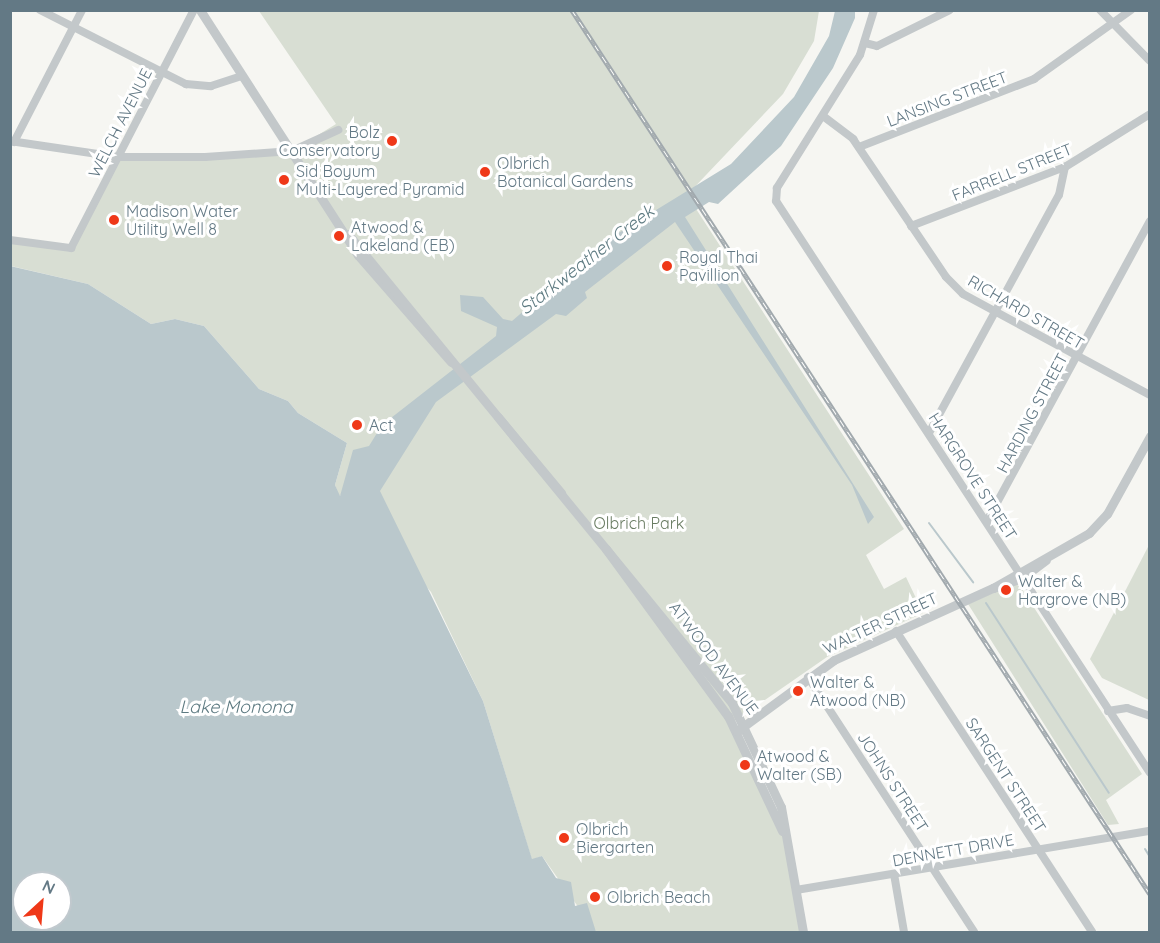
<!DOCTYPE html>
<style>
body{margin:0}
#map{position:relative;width:1160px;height:943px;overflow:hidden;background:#f6f6f2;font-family:Quicksand,sans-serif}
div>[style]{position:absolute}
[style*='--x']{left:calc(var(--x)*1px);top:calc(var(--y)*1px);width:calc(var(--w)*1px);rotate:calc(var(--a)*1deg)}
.green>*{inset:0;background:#d8ded3}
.water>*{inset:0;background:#bac8cc}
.stream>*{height:2px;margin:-1px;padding:0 1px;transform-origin:1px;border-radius:1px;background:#bac8cc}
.minor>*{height:8px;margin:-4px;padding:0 4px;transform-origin:4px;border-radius:4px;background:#c3c8ca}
.tertiary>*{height:9px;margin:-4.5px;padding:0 4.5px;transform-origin:4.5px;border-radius:4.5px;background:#c3c8ca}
.rail>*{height:4.5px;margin-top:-2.25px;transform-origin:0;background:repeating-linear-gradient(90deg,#fff 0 7px,#a1a9ae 0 14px);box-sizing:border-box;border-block:2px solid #a1a9ae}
.dots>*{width:16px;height:16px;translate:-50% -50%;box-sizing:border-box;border:3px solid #fff;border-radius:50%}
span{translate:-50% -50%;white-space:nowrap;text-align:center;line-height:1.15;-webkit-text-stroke:6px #fff;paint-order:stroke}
.street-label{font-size:16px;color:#637985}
.poi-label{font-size:16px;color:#637985}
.right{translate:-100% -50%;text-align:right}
.left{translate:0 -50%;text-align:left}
.park-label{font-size:16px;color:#697c62}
.water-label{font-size:18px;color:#5e7b82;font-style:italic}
.frame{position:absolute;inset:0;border:12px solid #637985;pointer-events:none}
.north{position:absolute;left:12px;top:871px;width:60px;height:60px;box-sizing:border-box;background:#fff;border:2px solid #c1c9ce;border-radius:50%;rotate:26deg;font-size:16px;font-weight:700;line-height:24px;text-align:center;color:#637985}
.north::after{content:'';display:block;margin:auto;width:21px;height:27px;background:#ef3818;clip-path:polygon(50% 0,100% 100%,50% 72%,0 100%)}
</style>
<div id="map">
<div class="green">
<i style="clip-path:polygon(259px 11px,819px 11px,814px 41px,783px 94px,687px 195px,904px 529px,866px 555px,884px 589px,906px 577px,923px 613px,827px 657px,729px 725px,783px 833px,803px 932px,596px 932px,542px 856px,532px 860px,483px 701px,431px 592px,345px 492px,339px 496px,335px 485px,347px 443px,298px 413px,288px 401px,259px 389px,204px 326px,175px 319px,151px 324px,88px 284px,11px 266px,10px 240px,71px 248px,118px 157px,292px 151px,336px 124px)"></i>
<i style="clip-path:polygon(1149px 545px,1150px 700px,1149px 700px,1102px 678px,1090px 659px)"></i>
<i style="clip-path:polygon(1013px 584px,1020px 586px,1142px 774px,1106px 800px,1119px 824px,1108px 825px,968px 604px)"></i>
</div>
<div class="water">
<i style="clip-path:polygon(evenodd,835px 11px,855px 11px,855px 18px,833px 68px,781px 146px,718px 204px,709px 202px,685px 217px,874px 517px,868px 524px,852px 485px,675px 222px,585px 292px,587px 298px,566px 316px,556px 314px,436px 402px,380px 491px,483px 701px,532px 859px,542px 856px,556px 878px,571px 882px,575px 906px,587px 903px,596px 932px,11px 932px,10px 266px,88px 284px,151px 324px,175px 319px,204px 326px,259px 389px,288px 401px,298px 413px,347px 443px,335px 485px,340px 496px,353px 450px,369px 446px,382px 425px,496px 336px,497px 327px,461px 311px,460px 295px,483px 297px,503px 319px,512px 321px,604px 242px,731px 164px,794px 97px,829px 36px,835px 11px,24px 883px,60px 883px,60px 919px,24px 919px,24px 883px)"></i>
</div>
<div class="stream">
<i style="--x:929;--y:523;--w:74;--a:53.3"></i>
<i style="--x:986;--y:603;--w:226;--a:57.1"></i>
<i style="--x:1145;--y:849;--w:9;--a:58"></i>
</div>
<div class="minor">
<i style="--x:40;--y:10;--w:164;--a:26.9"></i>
<i style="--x:186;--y:84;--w:25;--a:5"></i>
<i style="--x:211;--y:86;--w:33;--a:-18"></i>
<i style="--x:874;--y:10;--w:47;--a:107.3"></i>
<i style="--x:860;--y:55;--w:157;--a:122"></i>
<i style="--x:777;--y:188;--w:13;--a:94"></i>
<i style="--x:776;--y:201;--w:683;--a:56.82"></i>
<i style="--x:1100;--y:10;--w:71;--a:45.6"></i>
<i style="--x:865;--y:43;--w:12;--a:14"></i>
<i style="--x:877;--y:46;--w:81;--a:-26.3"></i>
<i style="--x:823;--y:116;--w:38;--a:37"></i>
<i style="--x:853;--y:139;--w:166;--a:56"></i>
<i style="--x:946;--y:277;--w:24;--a:45"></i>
<i style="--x:963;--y:294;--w:213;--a:28.4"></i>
<i style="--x:10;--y:141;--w:109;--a:8.4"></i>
<i style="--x:118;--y:157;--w:87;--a:0"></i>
<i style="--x:205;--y:157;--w:87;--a:-3.9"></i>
<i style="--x:292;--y:151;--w:51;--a:-24.5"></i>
<i style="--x:14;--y:142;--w:148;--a:-62.7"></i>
<i style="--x:859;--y:147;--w:188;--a:-21.2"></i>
<i style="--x:1034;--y:79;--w:119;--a:-35.4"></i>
<i style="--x:911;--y:226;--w:165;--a:-21"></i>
<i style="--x:1065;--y:167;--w:100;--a:-31.9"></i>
<i style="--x:10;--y:240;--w:62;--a:7.5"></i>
<i style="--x:71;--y:248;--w:268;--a:-62.7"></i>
<i style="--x:929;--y:433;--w:271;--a:-61.4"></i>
<i style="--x:1059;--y:195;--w:29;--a:-78"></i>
<i style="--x:987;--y:521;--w:341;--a:-61.5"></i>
<i style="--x:896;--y:631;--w:359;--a:56.9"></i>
<i style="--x:808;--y:677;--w:304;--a:56.9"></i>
<i style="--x:1108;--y:711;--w:19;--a:-9"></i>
<i style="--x:1127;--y:708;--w:24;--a:19"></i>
<i style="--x:894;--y:874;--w:59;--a:80.2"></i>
<i style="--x:796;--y:890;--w:359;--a:-9.5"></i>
</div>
<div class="tertiary">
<i style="--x:200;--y:10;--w:292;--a:57.2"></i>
<i style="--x:358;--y:255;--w:142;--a:49"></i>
<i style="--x:348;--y:234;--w:606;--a:50.69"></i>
<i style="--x:732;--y:703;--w:115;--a:64.8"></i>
<i style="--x:781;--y:807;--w:127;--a:80"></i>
<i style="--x:498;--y:417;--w:99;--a:50.3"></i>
<i style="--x:606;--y:549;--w:207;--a:53.9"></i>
<i style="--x:728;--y:716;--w:127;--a:64.8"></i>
<i style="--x:993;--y:588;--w:31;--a:-19"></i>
<i style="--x:1022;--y:578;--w:30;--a:-37"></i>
<i style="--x:737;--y:731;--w:120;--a:-36.2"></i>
<i style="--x:834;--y:660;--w:175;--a:-24.4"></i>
<i style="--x:993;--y:588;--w:111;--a:-29.8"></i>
<i style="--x:1089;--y:533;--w:26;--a:-47"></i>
<i style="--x:1107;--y:514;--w:89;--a:-61.1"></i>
</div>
<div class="rail">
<i style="--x:572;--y:10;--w:1056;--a:56.82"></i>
</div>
<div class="dots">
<i style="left:392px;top:141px;background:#ef3818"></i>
<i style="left:485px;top:172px;background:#ef3818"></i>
<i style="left:284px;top:180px;background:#ef3818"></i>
<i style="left:114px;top:220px;background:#ef3818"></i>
<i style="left:339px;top:236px;background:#ef3818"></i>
<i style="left:667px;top:266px;background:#ef3818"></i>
<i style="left:357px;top:425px;background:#ef3818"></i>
<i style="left:1006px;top:590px;background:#ef3818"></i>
<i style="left:798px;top:691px;background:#ef3818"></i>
<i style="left:745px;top:765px;background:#ef3818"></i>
<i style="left:564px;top:838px;background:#ef3818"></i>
<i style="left:595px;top:897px;background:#ef3818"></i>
</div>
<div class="street-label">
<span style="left:947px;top:99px;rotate:-21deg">LANSING STREET</span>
<span style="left:120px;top:123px;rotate:-63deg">WELCH AVENUE</span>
<span style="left:1012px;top:172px;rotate:-22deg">FARRELL STREET</span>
<span style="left:1026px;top:312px;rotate:30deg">RICHARD STREET</span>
<span style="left:1032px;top:413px;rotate:-62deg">HARDING STREET</span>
<span style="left:973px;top:476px;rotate:57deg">HARGROVE STREET</span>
<span style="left:880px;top:623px;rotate:-25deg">WALTER STREET</span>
<span style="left:714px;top:658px;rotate:53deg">ATWOOD AVENUE</span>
<span style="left:1006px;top:775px;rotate:57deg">SARGENT STREET</span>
<span style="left:893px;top:782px;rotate:57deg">JOHNS STREET</span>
<span style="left:953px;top:850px;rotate:-10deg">DENNETT DRIVE</span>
</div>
<div class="poi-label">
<span class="right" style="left:380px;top:141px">Bolz<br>Conservatory</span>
<span class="left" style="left:497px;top:172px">Olbrich<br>Botanical Gardens</span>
<span class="left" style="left:296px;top:180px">Sid Boyum<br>Multi-Layered Pyramid</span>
<span class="left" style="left:126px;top:220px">Madison Water<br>Utility Well 8</span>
<span class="left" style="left:351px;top:236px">Atwood &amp;<br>Lakeland (EB)</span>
<span class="left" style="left:679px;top:266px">Royal Thai<br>Pavillion</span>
<span class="left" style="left:369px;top:425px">Act</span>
<span class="left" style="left:1018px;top:590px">Walter &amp;<br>Hargrove (NB)</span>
<span class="left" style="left:810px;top:691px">Walter &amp;<br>Atwood (NB)</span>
<span class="left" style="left:757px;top:765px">Atwood &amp;<br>Walter (SB)</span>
<span class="left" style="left:576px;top:838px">Olbrich<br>Biergarten</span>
<span class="left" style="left:607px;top:897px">Olbrich Beach</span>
</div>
<div class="park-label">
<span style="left:639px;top:523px">Olbrich Park</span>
</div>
<div class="water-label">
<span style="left:587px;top:260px;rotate:-38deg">Starkweather Creek</span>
<span style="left:236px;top:707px">Lake Monona</span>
</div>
<div class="frame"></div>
<div class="north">N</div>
</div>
